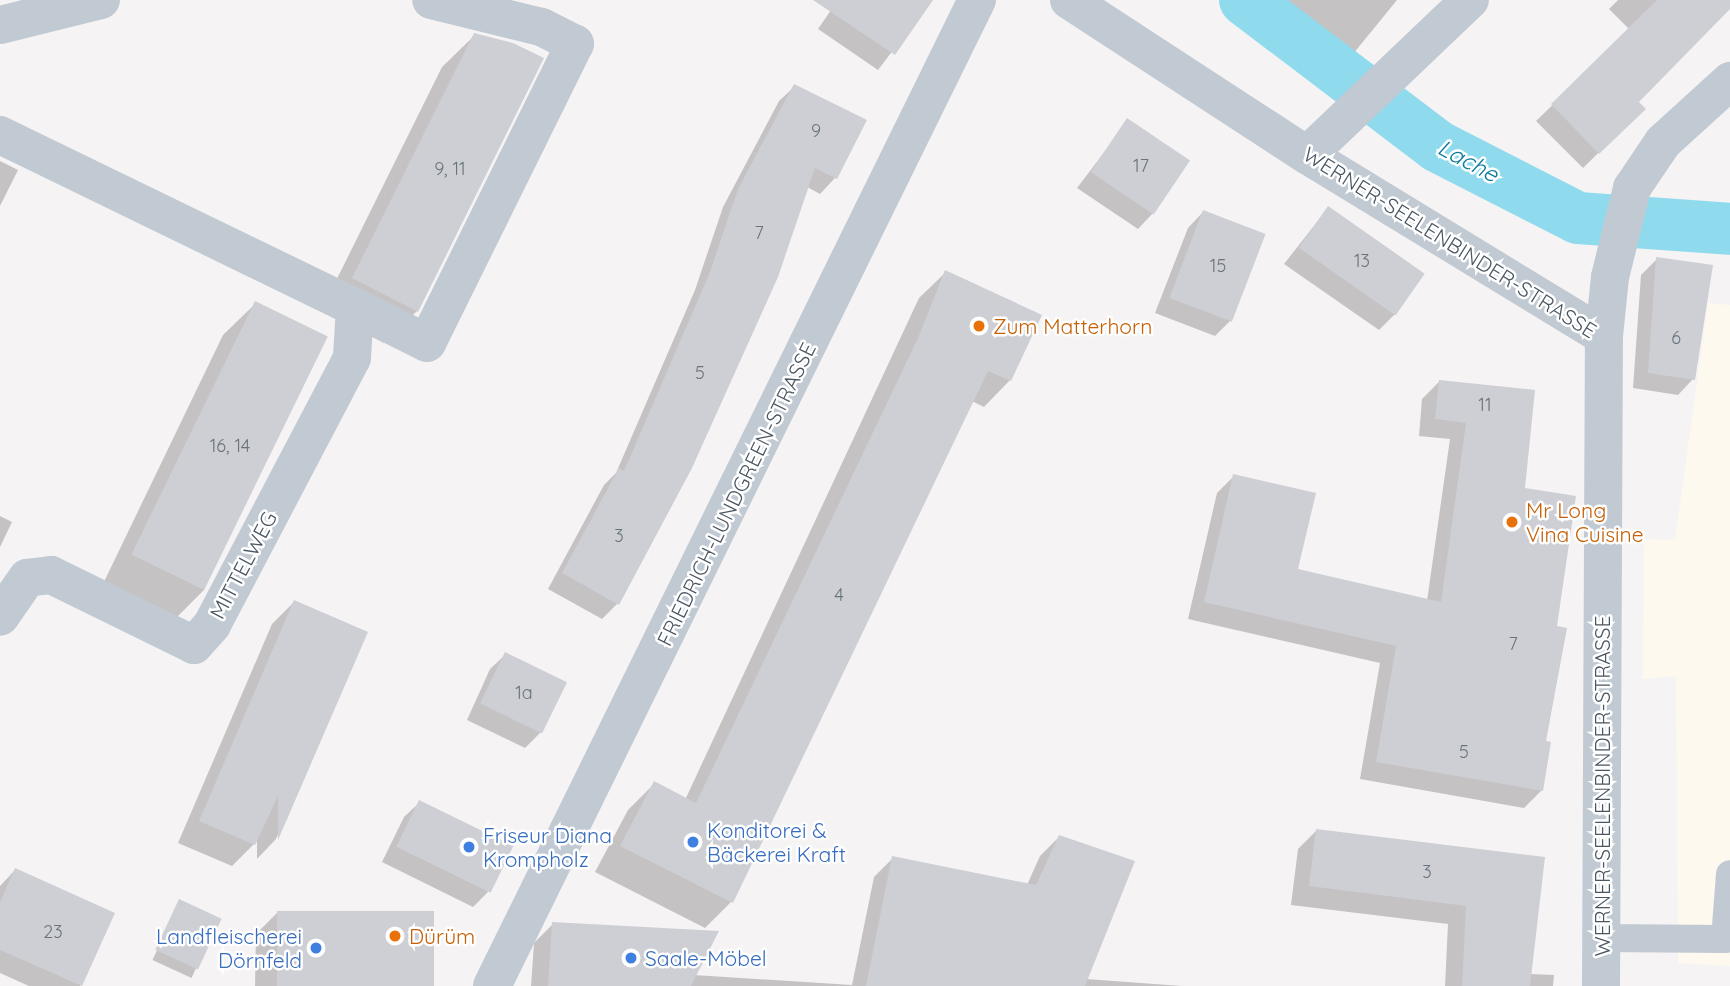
<!DOCTYPE html>
<meta charset="utf-8">
<style>
body{margin:0}
#map{position:relative;width:1730px;height:986px;overflow:hidden;background:#f5f3f3;font-family:Quicksand,sans-serif}
div>[style]{position:absolute}
[style*='--x']{left:calc(var(--x)*1px);top:calc(var(--y)*1px);width:calc(var(--w)*1px);rotate:calc(var(--a)*1deg)}
.commercial>*{inset:0;background:#fdf9ef}
.shadow>*{inset:0;background:#0003;transform-origin:0 0}
.canal>*{height:52px;margin:-26px;padding:0 26px;transform-origin:26px;border-radius:26px;background:#90daee}
.building>*{inset:0;background:#cdcfd5;transform-origin:0 0}
.lane>*{height:28px;margin:-14px;padding:0 14px;transform-origin:14px;border-radius:14px;background:#c1cad2}
.street>*{height:38px;margin:-19px;padding:0 19px;transform-origin:19px;border-radius:19px;background:#c1cad2}
.dots>*{width:19px;height:19px;translate:-50% -50%;box-sizing:border-box;border:4px solid #fff;border-radius:50%}
span{translate:-50% -50%;white-space:nowrap;text-align:center;line-height:1.15;-webkit-text-stroke:5px #fff;paint-order:stroke}
.number-label{font-size:18px;color:#6b747e}
.number-label span{-webkit-text-stroke-width:0}
.street-label{font-size:21px;color:#4a5661}
.food-label{font-size:21px;color:#c56008}
.left{translate:0 -50%;text-align:left}
.shop-label{font-size:21px;color:#366cbe}
.right{translate:-100% -50%;text-align:right}
.water-label{font-size:23px;color:#0c7c9b;font-style:italic}
</style>
<div id="map">
<div class="commercial">
<i style="clip-path:polygon(1708px 303px,1730px 305px,1730px 966px,1678px 963px,1676px 676px,1643px 679px,1644px 539px,1675px 540px)"></i>
</div>
<div class="shadow">
<i style="clip-path:polygon(838px 0,931px 0,878px 70px,818px 29px)"></i>
<i style="clip-path:polygon(1272px 0,1397px 0,1349px 59px)"></i>
<i style="clip-path:polygon(1618px 0,1730px 0,1730px 7px,1636px 102px,1643px 109px,1583px 168px,1536px 121px,1630px 30px,1609px 9px)"></i>
<i style="clip-path:polygon(475px 35px,417px 311px,384px 343px,321px 311px,442px 67px)"></i>
<i style="clip-path:polygon(795px 86px,835px 178px,820px 194px,807px 187px,617px 604px,602px 619px,548px 589px,604px 485px,616px 473px,695px 290px,723px 207px,779px 101px)"></i>
<i style="clip-path:polygon(1128px 121px,1153px 213px,1138px 229px,1077px 188px)"></i>
<i style="clip-path:polygon(0 161px,18px 170px,0 206px)"></i>
<i style="clip-path:polygon(1328px 208px,1395px 314px,1379px 330px,1284px 264px)"></i>
<i style="clip-path:polygon(1203px 212px,1231px 320px,1215px 336px,1155px 313px,1188px 228px)"></i>
<i style="clip-path:polygon(1657px 259px,1693px 379px,1678px 395px,1633px 388px,1641px 275px)"></i>
<i style="clip-path:polygon(946px 272px,1010px 380px,984px 407px,972px 401px,731px 902px,705px 928px,595px 872px,628px 810px,654px 784px,685px 800px,919px 298px)"></i>
<i style="clip-path:polygon(256px 303px,204px 590px,172px 622px,101px 588px,223px 335px)"></i>
<i style="clip-path:polygon(1439px 382px,1523px 490px,1555px 627px,1541px 791px,1524px 808px,1360px 779px,1380px 663px,1188px 619px,1217px 493px,1234px 476px,1296px 570px,1427px 601px,1450px 439px,1419px 436px,1422px 399px)"></i>
<i style="clip-path:polygon(0 516px,12px 522px,0 547px)"></i>
<i style="clip-path:polygon(294px 602px,366px 632px,276px 839px,257px 859px,257px 841px,232px 866px,178px 843px,272px 624px)"></i>
<i style="clip-path:polygon(506px 654px,541px 732px,525px 748px,467px 720px,490px 669px)"></i>
<i style="clip-path:polygon(420px 802px,488px 892px,473px 907px,382px 862px,404px 817px)"></i>
<i style="clip-path:polygon(1317px 830px,1543px 858px,1530px 974px,1554px 975px,1553px 986px,1445px 986px,1448px 924px,1291px 905px,1298px 849px)"></i>
<i style="clip-path:polygon(1059px 837px,1086px 979px,1182px 986px,531px 986px,534px 943px,553px 924px,694px 975px,852px 985px,874px 877px,893px 858px,1027px 885px,1040px 856px)"></i>
<i style="clip-path:polygon(15px 870px,112px 914px,80px 986px,29px 986px,0 973px,0 886px)"></i>
<i style="left:180px;top:901px;width:43px;height:65px;rotate:25deg"></i>
<i style="clip-path:polygon(278px 912px,432px 986px,255px 986px,256px 934px)"></i>
</div>
<div class="canal">
<i style="--x:1245;--y:0;--w:241;--a:37.2"></i>
<i style="--x:1437;--y:146;--w:158;--a:27.1"></i>
<i style="--x:1578;--y:218;--w:152;--a:4.1"></i>
</div>
<div class="building">
<i style="clip-path:polygon(813px 0,933px 0,895px 55px)"></i>
<i style="clip-path:polygon(1657px 0,1730px 0,1730px 9px,1639px 102px,1646px 109px,1599px 154px,1551px 104px)"></i>
<i style="clip-path:polygon(474px 33px,513px 43px,544px 58px,418px 312px,352px 278px)"></i>
<i style="clip-path:polygon(794px 84px,867px 120px,837px 179px,815px 168px,778px 277px,692px 468px,619px 605px,562px 573px,619px 468px,624px 471px,710px 272px,738px 189px)"></i>
<i style="left:1127px;top:118px;width:76px;height:65px;rotate:34deg"></i>
<i style="left:1328px;top:206px;width:118px;height:51px;rotate:35deg"></i>
<i style="left:1203px;top:210px;width:67px;height:94px;rotate:21deg"></i>
<i style="clip-path:polygon(1656px 257px,1713px 265px,1695px 380px,1648px 373px)"></i>
<i style="clip-path:polygon(945px 270px,1042px 315px,1011px 381px,988px 371px,733px 903px,620px 846px,654px 781px,696px 803px,918px 338px)"></i>
<i style="left:255px;top:301px;width:81px;height:282px;rotate:26deg"></i>
<i style="clip-path:polygon(1439px 380px,1535px 390px,1525px 488px,1576px 496px,1557px 626px,1567px 628px,1546px 741px,1551px 742px,1543px 791px,1376px 762px,1396px 646px,1204px 602px,1233px 474px,1316px 493px,1298px 569px,1441px 602px,1466px 423px,1435px 419px)"></i>
<i style="clip-path:polygon(294px 600px,368px 632px,278px 840px,278px 796px,255px 845px,199px 821px)"></i>
<i style="left:505px;top:652px;width:69px;height:57px;rotate:26deg"></i>
<i style="left:419px;top:800px;width:105px;height:52px;rotate:26deg"></i>
<i style="clip-path:polygon(1316px 829px,1545px 857px,1530px 986px,1462px 986px,1466px 906px,1309px 886px)"></i>
<i style="clip-path:polygon(1059px 835px,1135px 861px,1085px 986px,866px 986px,892px 856px,1036px 885px)"></i>
<i style="clip-path:polygon(15px 868px,115px 913px,82px 986px,0 950px,0 902px)"></i>
<i style="left:179px;top:899px;width:47px;height:56px;rotate:25deg"></i>
<i style="left:277px;top:911px;width:157px;height:75px"></i>
<i style="clip-path:polygon(552px 922px,719px 931px,691px 986px,548px 986px)"></i>
</div>
<div class="lane">
<i style="--x:1602;--y:938;--w:123;--a:0.5"></i>
<i style="--x:1725;--y:939;--w:65;--a:-85.6"></i>
</div>
<div class="street">
<i style="--x:1069;--y:0;--w:284;--a:33.1"></i>
<i style="--x:1307;--y:155;--w:348;--a:31.4"></i>
<i style="--x:0;--y:25;--w:104;--a:-13.9"></i>
<i style="--x:0;--y:135;--w:394;--a:25.9"></i>
<i style="--x:355;--y:307;--w:51;--a:93.4"></i>
<i style="--x:352;--y:358;--w:301;--a:117.7"></i>
<i style="--x:212;--y:625;--w:27;--a:132"></i>
<i style="--x:194;--y:645;--w:159;--a:-153.9"></i>
<i style="--x:51;--y:575;--w:24;--a:173"></i>
<i style="--x:27;--y:578;--w:47;--a:124.7"></i>
<i style="--x:1307;--y:155;--w:225;--a:-43.6"></i>
<i style="--x:355;--y:307;--w:80;--a:26.6"></i>
<i style="--x:427;--y:343;--w:334;--a:-63.7"></i>
<i style="--x:575;--y:44;--w:38;--a:-153"></i>
<i style="--x:541;--y:27;--w:113;--a:-166.2"></i>
<i style="--x:492;--y:986;--w:1099;--a:-63.81"></i>
<i style="--x:1601;--y:986;--w:650;--a:-89.74"></i>
<i style="--x:1604;--y:336;--w:59;--a:-84.2"></i>
<i style="--x:1610;--y:277;--w:92;--a:-76.1"></i>
<i style="--x:1632;--y:188;--w:55;--a:-56"></i>
<i style="--x:1663;--y:142;--w:91;--a:-42.3"></i>
</div>
<div class="dots">
<i style="left:979px;top:326px;background:#e8710a"></i>
<i style="left:1512px;top:522px;background:#e8710a"></i>
<i style="left:693px;top:842px;background:#3f7fe0"></i>
<i style="left:469px;top:847px;background:#3f7fe0"></i>
<i style="left:395px;top:936px;background:#e8710a"></i>
<i style="left:316px;top:948px;background:#3f7fe0"></i>
<i style="left:631px;top:958px;background:#3f7fe0"></i>
</div>
<div class="number-label">
<span style="left:816px;top:131px">9</span>
<span style="left:1141px;top:166px">17</span>
<span style="left:450px;top:169px">9, 11</span>
<span style="left:759px;top:233px">7</span>
<span style="left:1362px;top:261px">13</span>
<span style="left:1218px;top:266px">15</span>
<span style="left:1676px;top:338px">6</span>
<span style="left:700px;top:373px">5</span>
<span style="left:1485px;top:405px">11</span>
<span style="left:230px;top:446px">16, 14</span>
<span style="left:619px;top:536px">3</span>
<span style="left:839px;top:595px">4</span>
<span style="left:1513px;top:644px">7</span>
<span style="left:524px;top:693px">1a</span>
<span style="left:1464px;top:752px">5</span>
<span style="left:1427px;top:872px">3</span>
<span style="left:53px;top:932px">23</span>
</div>
<div class="street-label">
<span style="left:1450px;top:242px;rotate:32deg">WERNER-SEELENBINDER-STRASSE</span>
<span style="left:736px;top:494px;rotate:-64deg">FRIEDRICH-LUNDGREEN-STRASSE</span>
<span style="left:243px;top:565px;rotate:-62deg">MITTELWEG</span>
<span style="left:1602px;top:786px;rotate:-90deg">WERNER-SEELENBINDER-STRASSE</span>
</div>
<div class="food-label">
<span class="left" style="left:993px;top:326px">Zum Matterhorn</span>
<span class="left" style="left:1526px;top:522px">Mr Long<br>Vina Cuisine</span>
<span class="left" style="left:409px;top:936px">Dürüm</span>
</div>
<div class="shop-label">
<span class="left" style="left:707px;top:842px">Konditorei &amp;<br>Bäckerei Kraft</span>
<span class="left" style="left:483px;top:847px">Friseur Diana<br>Krompholz</span>
<span class="right" style="left:302px;top:948px">Landfleischerei<br>Dörnfeld</span>
<span class="left" style="left:645px;top:958px">Saale-Möbel</span>
</div>
<div class="water-label">
<span style="left:1468px;top:161px;rotate:28deg">Lache</span>
</div>
</div>
